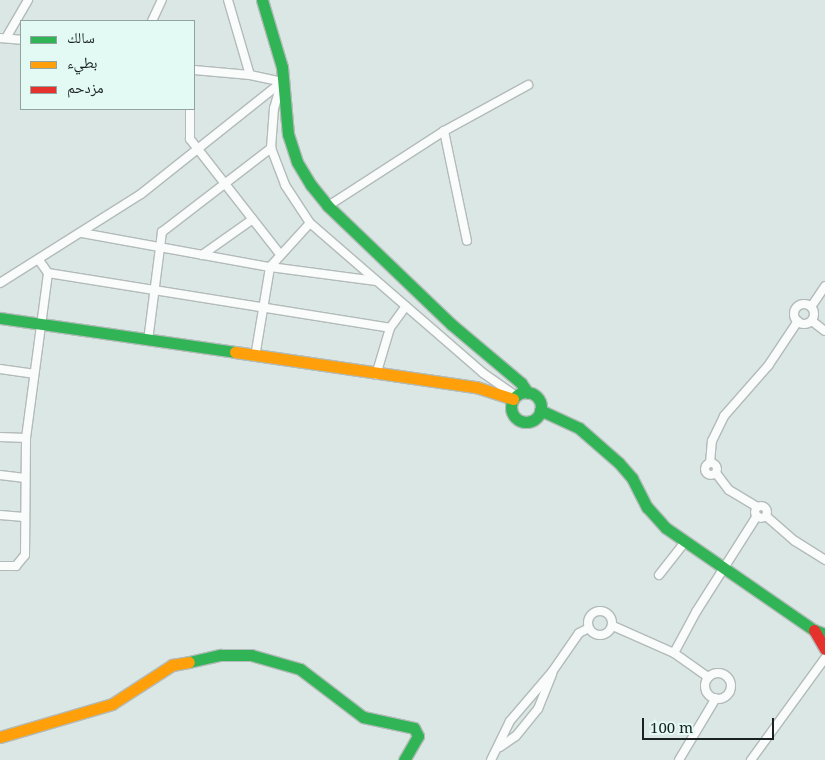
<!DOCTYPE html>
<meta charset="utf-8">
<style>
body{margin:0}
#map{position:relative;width:825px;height:760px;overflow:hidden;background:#dbe7e4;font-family:"Noto Serif","Noto Naskh Arabic",serif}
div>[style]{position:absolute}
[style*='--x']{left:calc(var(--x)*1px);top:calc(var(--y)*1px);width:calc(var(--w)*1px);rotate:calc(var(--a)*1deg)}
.roads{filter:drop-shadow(1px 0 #b2bbb9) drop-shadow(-1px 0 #b2bbb9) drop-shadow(0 1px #b2bbb9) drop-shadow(0 -1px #b2bbb9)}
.street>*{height:8px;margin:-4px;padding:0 4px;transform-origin:4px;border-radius:4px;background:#fafbfb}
.street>.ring{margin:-4px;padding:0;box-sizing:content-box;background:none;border:8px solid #fafbfb;border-radius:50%}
.fast>*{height:11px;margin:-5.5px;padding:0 5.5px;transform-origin:5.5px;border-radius:5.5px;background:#30b455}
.fast>.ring{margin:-5.5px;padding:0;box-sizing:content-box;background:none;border:11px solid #30b455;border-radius:50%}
.slow>*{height:11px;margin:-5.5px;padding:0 5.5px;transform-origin:5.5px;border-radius:5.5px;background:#ff9f0a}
.jam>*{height:11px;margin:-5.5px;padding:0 5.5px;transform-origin:5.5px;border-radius:5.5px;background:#e5322d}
span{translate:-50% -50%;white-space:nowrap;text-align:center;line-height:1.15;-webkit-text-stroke:4px #e3faf4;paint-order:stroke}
.legend{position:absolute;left:20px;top:20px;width:175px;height:90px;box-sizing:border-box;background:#e3faf4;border:1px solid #92a49f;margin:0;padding:6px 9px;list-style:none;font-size:15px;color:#192220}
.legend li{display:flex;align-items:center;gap:10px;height:25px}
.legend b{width:25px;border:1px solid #92a49f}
.scale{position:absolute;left:642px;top:718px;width:132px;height:22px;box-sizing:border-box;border:2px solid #192220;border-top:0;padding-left:6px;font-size:15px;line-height:18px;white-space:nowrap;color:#192220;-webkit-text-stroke:4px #e3faf4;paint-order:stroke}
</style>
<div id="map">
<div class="roads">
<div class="street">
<i style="--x:228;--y:0;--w:78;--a:73.7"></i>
<i style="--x:152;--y:21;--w:23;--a:-65"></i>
<i style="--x:0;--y:38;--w:21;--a:5"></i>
<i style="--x:6;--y:38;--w:44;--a:-59.9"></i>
<i style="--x:194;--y:70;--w:56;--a:5.1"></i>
<i style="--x:250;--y:75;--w:33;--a:12"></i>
<i style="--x:281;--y:84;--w:25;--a:106"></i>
<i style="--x:274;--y:108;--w:40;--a:94.3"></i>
<i style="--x:271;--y:148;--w:40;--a:69"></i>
<i style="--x:285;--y:185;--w:45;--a:56.7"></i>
<i style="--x:310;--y:223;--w:229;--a:40.9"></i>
<i style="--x:483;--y:373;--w:40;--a:34.9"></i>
<i style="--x:190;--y:109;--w:30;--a:90"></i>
<i style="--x:190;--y:139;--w:146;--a:52"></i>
<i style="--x:444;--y:131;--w:112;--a:78.2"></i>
<i style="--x:328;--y:206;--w:138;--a:-32.9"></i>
<i style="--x:444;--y:131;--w:96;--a:-28.7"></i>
<i style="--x:82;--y:233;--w:191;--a:10.3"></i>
<i style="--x:270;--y:267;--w:107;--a:7.5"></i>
<i style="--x:202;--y:255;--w:62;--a:-35.2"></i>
<i style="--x:48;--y:273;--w:346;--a:9.1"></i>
<i style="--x:0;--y:283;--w:167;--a:-32.3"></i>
<i style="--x:141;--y:194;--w:180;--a:-38.5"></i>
<i class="ring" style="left:794px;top:304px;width:12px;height:12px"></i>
<i style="--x:811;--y:307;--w:25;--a:-56"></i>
<i style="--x:812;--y:321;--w:16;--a:38"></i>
<i style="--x:148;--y:341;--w:110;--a:-82.7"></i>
<i style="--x:162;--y:232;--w:138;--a:-37.6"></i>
<i style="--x:255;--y:357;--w:91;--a:-80.5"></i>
<i style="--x:270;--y:267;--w:59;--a:-47.7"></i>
<i style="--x:0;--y:369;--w:34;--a:8"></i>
<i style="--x:376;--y:375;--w:49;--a:-73.4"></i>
<i style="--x:390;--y:328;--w:27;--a:-54"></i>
<i style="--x:0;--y:437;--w:26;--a:2"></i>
<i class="ring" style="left:705px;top:463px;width:4px;height:4px"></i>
<i style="--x:710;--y:463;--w:22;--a:-85"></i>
<i style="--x:712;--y:441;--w:28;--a:-64"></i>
<i style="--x:724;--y:416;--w:67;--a:-48.7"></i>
<i style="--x:768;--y:366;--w:54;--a:-56.3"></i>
<i style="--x:716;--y:473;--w:21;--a:53"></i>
<i style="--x:729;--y:490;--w:33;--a:31"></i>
<i style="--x:0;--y:475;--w:25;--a:7"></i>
<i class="ring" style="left:755px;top:506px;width:4px;height:4px"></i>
<i style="--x:0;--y:515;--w:24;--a:5"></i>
<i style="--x:766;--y:516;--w:38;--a:41"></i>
<i style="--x:795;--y:541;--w:36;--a:32"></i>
<i style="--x:0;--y:566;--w:16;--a:0"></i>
<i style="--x:16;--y:566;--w:14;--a:-51"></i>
<i style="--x:25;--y:555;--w:117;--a:-89.5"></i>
<i style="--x:26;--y:438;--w:166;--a:-82.4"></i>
<i style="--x:48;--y:273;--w:16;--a:-125"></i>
<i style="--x:659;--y:575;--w:42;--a:-51.8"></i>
<i class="ring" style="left:588px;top:611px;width:16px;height:16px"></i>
<i style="--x:613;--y:626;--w:67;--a:23.9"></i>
<i style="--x:674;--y:653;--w:42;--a:35.2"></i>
<i style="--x:674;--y:653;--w:47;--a:-61.8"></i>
<i style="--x:696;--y:612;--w:114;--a:-57.6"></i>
<i class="ring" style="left:705px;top:673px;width:18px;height:18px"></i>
<i style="--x:500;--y:747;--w:19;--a:-35"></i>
<i style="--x:516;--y:736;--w:35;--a:-51"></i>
<i style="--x:538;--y:709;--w:38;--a:-68"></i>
<i style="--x:491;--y:760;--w:43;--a:-64"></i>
<i style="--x:510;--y:721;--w:65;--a:-49.4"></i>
<i style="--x:552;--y:672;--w:47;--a:-55.3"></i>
<i style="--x:579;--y:633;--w:11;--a:-27"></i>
<i style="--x:679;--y:760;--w:72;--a:-59.2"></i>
<i style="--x:751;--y:760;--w:126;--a:-54"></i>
</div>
<div class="fast">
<i style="--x:262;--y:0;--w:70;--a:73.4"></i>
<i style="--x:282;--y:67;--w:67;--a:84.9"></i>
<i style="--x:288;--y:134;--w:29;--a:72"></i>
<i style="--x:297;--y:162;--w:27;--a:59"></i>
<i style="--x:311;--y:185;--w:27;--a:51"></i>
<i style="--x:328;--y:206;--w:170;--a:43.8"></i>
<i style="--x:451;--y:324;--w:92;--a:40.1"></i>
<i style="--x:521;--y:383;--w:12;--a:55"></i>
<i style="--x:0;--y:318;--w:237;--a:8.2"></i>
<i class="ring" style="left:511px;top:392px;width:19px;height:19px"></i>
<i style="--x:540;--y:410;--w:43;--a:24.8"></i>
<i style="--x:579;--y:428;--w:53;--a:41.2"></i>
<i style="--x:619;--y:463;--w:20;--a:49"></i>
<i style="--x:632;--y:478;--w:33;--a:63"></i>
<i style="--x:647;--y:507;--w:28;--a:48"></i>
<i style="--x:666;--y:528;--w:180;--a:34.6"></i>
<i style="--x:814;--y:630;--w:12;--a:20"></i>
<i style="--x:189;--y:662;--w:32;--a:-13"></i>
<i style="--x:220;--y:655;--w:31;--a:0"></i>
<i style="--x:251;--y:655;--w:51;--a:15.9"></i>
<i style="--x:300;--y:669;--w:79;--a:37.3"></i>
<i style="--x:363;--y:717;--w:52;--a:12.2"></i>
<i style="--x:414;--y:728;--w:9;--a:63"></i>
<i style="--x:418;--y:736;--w:28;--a:120"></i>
</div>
<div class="slow">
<i style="--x:235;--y:352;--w:244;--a:8.3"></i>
<i style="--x:476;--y:387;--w:39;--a:18"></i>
<i style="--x:0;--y:737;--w:117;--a:-16.4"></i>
<i style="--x:112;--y:704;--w:72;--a:-33"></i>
<i style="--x:172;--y:665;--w:17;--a:-10"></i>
</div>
<div class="jam">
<i style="--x:814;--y:630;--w:22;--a:60"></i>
</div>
</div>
<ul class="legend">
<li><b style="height:6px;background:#30b455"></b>سالك</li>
<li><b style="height:6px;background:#ff9f0a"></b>بطيء</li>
<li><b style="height:6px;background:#e5322d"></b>مزدحم</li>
</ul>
<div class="scale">100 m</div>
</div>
